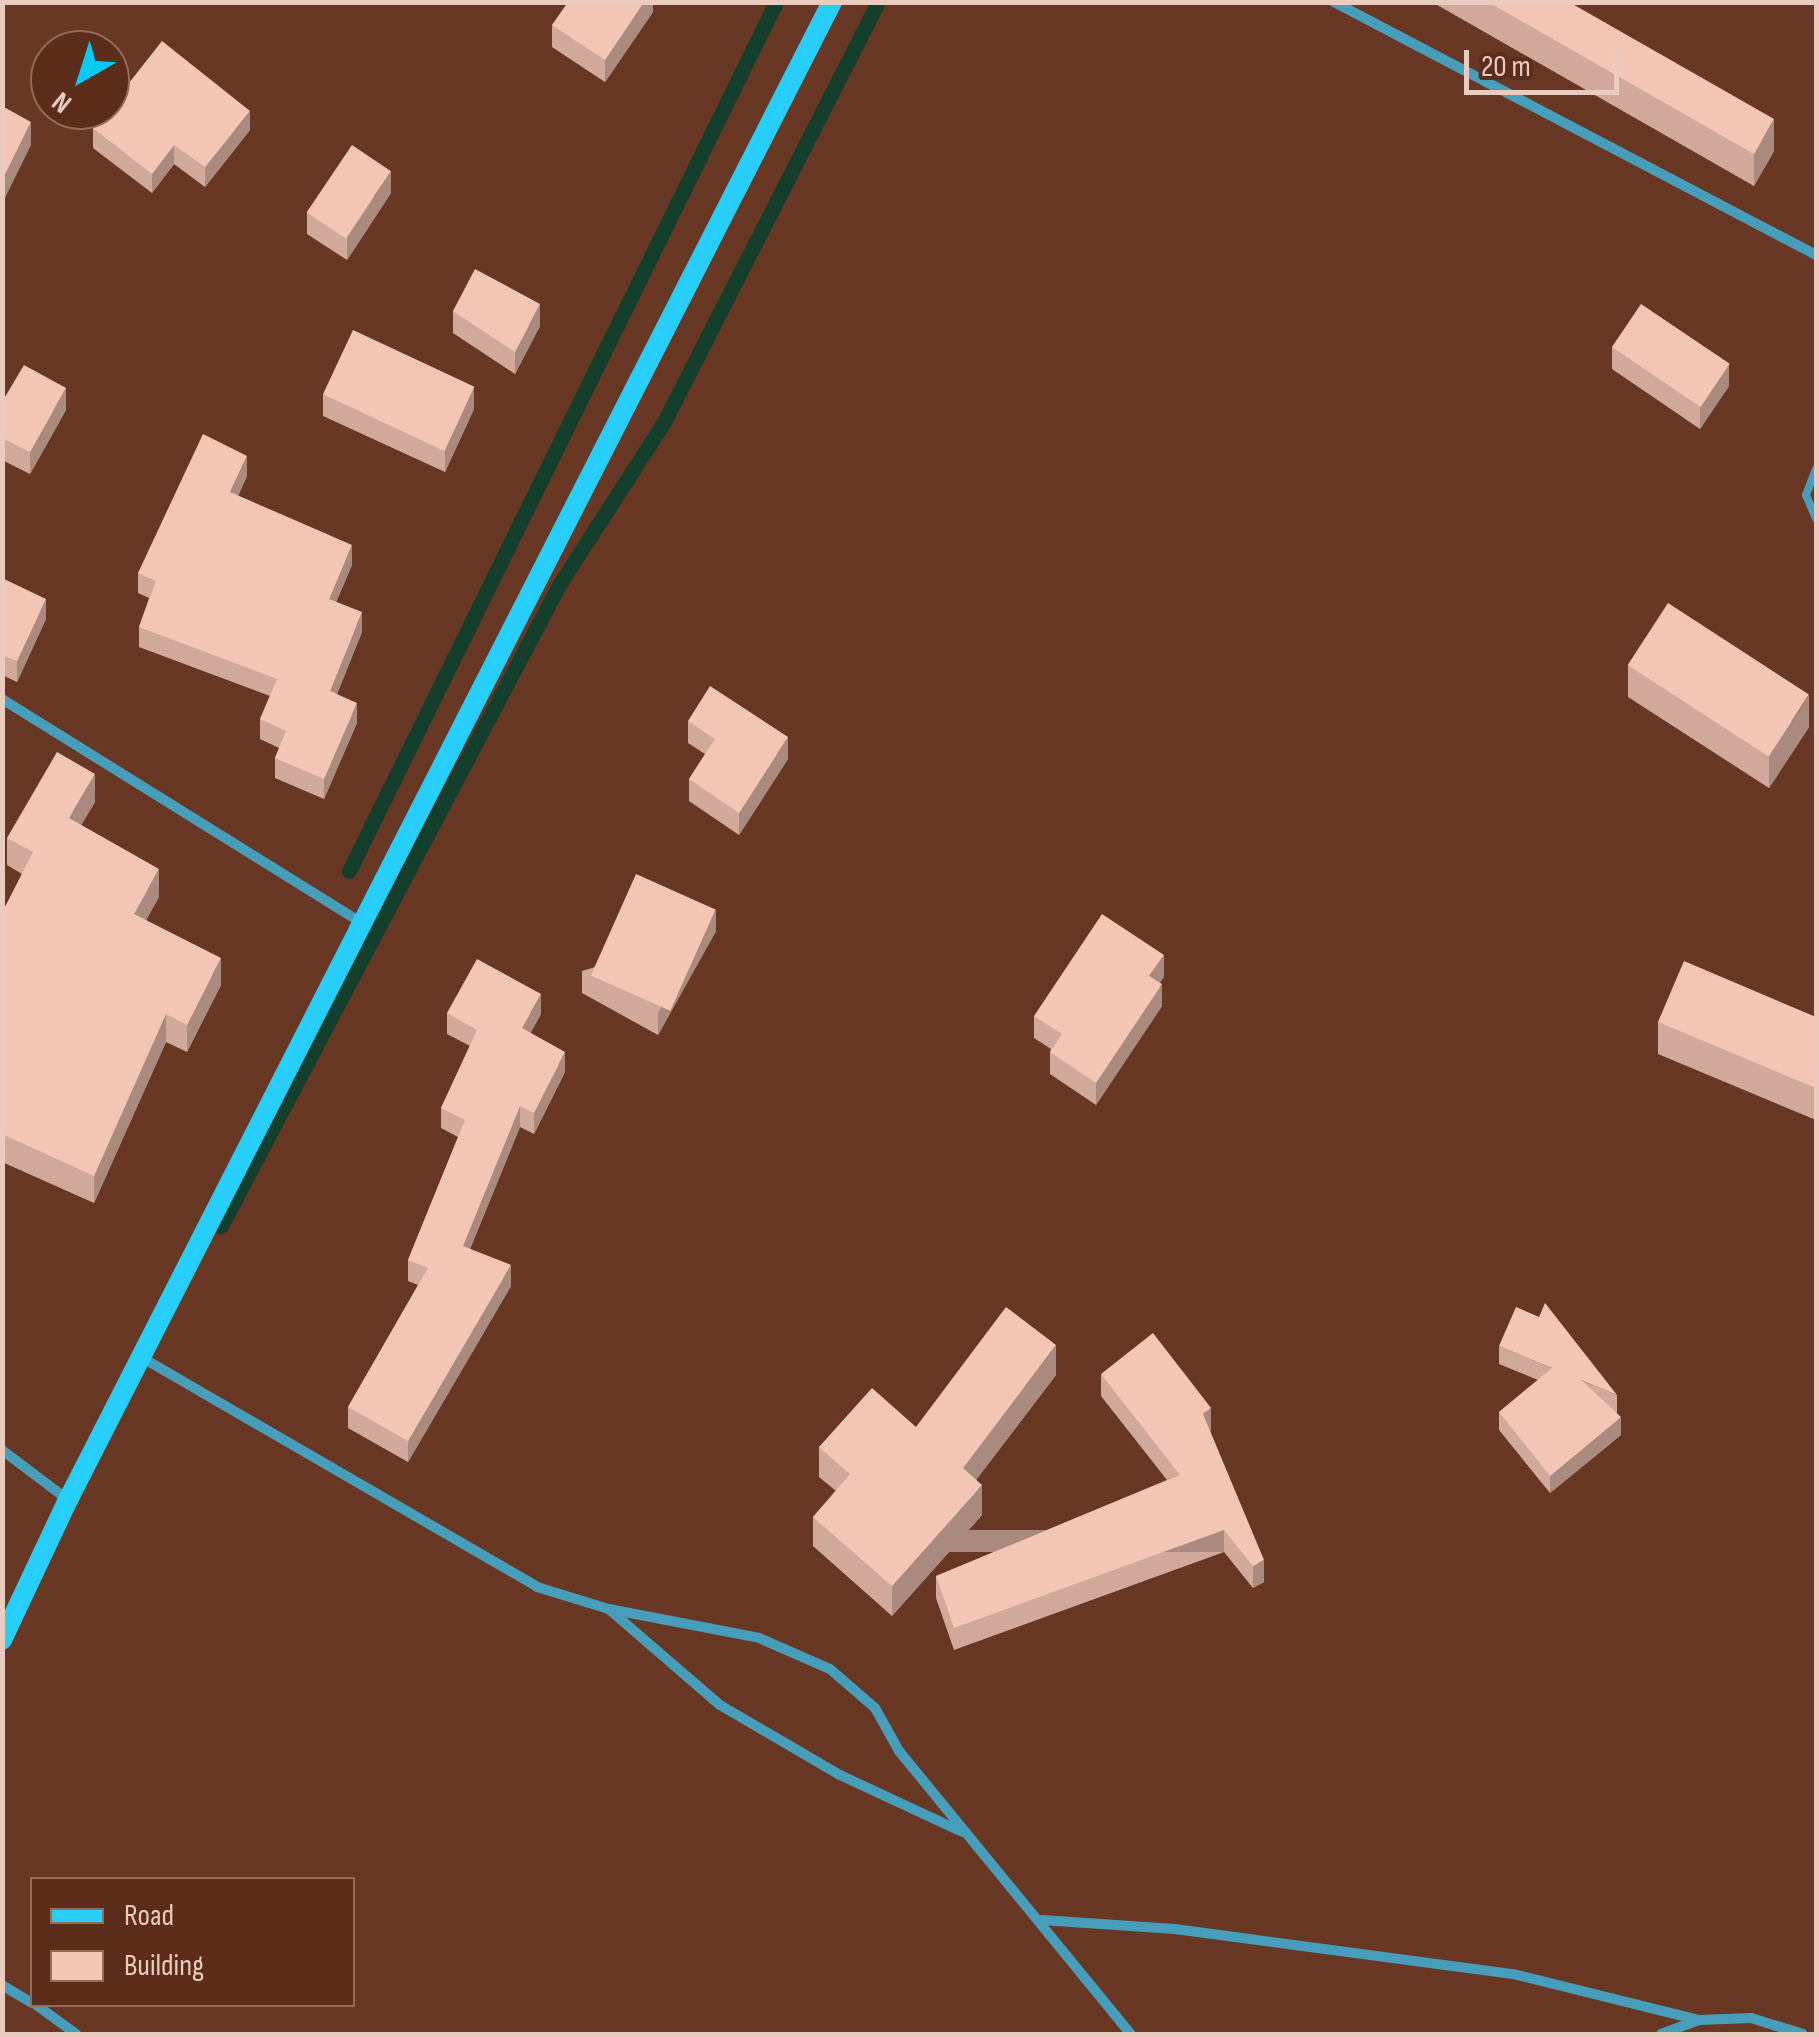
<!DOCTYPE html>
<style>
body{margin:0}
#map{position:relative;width:1819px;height:2037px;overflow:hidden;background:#683825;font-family:"Sofia Sans Condensed",sans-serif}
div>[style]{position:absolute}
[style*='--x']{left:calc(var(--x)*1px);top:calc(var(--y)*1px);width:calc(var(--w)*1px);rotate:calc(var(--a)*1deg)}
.stream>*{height:15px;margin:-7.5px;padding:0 7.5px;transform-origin:7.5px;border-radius:7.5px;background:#143f2c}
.lane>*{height:8px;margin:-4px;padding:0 4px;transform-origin:4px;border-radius:4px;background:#479eba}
.street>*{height:10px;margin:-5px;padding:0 5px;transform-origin:5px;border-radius:5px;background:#479eba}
.secondary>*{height:20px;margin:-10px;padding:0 10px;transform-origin:10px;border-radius:10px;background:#27cefa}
.wall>*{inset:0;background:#d1a99b}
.shaded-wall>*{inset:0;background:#aa8a7e;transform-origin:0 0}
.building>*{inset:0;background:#f3c5b4;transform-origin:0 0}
span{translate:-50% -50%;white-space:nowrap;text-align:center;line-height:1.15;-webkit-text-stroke:10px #5c2d1a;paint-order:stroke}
.frame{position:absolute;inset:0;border:5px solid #e9cbc0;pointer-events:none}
.legend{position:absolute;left:30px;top:1877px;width:325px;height:130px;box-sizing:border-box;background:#5c2d1a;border:2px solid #946c5c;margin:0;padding:12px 18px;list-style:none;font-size:30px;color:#e9cbc0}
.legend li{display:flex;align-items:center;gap:20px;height:50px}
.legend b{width:50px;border:2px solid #946c5c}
.north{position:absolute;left:30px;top:30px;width:100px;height:100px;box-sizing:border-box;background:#5c2d1a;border:2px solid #946c5c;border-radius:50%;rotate:219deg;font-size:28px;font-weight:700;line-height:40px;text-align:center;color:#e9cbc0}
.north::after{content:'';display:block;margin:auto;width:35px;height:45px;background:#02cbf9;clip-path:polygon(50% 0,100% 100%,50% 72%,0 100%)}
.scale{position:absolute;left:1464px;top:50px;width:155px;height:45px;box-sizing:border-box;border:5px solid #e9cbc0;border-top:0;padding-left:12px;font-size:30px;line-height:35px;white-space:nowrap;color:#e9cbc0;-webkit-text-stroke:8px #5c2d1a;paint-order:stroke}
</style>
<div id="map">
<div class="stream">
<i style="--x:349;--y:871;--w:968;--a:-63.83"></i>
<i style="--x:221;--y:1226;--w:725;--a:-62.2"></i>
<i style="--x:559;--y:585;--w:194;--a:-57.2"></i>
<i style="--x:664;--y:422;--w:471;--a:-63"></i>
</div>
<div class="lane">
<i style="--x:1816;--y:469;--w:28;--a:111"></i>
<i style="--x:1806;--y:495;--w:25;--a:67"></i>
</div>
<div class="street">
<i style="--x:1334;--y:2;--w:544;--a:27.69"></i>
<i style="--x:2;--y:699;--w:424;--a:31.9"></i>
<i style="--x:141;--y:1357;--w:458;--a:30.1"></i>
<i style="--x:537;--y:1587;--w:75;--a:17"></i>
<i style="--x:609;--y:1609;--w:153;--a:10.9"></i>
<i style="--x:759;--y:1638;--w:77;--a:23.6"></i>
<i style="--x:830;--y:1669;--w:60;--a:40.9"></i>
<i style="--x:875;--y:1708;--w:49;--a:60.8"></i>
<i style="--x:899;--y:1751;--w:366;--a:50.7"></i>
<i style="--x:2;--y:1450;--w:83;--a:37.1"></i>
<i style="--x:611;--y:1611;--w:144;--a:40.8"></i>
<i style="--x:720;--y:1705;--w:139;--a:30.3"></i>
<i style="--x:840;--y:1775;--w:135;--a:25"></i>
<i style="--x:1042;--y:1920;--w:133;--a:3.9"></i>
<i style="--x:1175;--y:1929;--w:341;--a:7.6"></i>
<i style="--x:1513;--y:1974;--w:192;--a:13.9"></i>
<i style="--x:2;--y:1985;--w:35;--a:31"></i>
<i style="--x:35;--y:2004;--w:51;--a:36.2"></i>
<i style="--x:1661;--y:2034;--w:40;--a:-20.2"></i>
<i style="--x:1699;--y:2020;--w:52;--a:-2.2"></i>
<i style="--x:1751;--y:2018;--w:54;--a:17.1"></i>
</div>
<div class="secondary">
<i style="--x:2;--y:1640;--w:155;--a:-64.8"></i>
<i style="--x:68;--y:1500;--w:1682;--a:-62.98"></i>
</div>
<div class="wall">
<i style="clip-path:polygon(653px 2px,653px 12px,605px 82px,552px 47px,552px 25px)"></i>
<i style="clip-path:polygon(1432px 2px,1569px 2px,1774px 151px,1754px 186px)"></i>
<i style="clip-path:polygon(93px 128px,250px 130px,205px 187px,174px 164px,152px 193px,93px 148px)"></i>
<i style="clip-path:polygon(391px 193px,347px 260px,307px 234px,307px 212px)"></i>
<i style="clip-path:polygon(453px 311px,540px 326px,515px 374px,453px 333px)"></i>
<i style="clip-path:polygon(1612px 347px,1729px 386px,1700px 429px,1612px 369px)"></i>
<i style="clip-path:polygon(323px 394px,474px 409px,445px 472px,323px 416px)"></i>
<i style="clip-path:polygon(2px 402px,66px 410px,30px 474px,2px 460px)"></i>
<i style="clip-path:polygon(247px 476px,238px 496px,352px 565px,336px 602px,362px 632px,337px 694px,357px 723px,324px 799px,275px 778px,275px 758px,279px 748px,260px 739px,260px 719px,270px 696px,139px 647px,139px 627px,149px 598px,138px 593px,138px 573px)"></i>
<i style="clip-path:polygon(2px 578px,46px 619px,17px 682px,2px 675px)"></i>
<i style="clip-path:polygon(1628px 665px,1809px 727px,1769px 788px,1628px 697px)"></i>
<i style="clip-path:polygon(688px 721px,788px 759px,739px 835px,689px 801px,689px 779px,705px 754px,688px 743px)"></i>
<i style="clip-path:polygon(95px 802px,81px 825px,159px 897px,146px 920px,221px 985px,187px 1052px,166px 1042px,94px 1203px,2px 1162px,2px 913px,22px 874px,7px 865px,7px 838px)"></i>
<i style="clip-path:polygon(716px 931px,658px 1035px,582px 993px,582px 971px)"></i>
<i style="clip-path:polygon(1164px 977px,1159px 983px,1162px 1006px,1096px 1105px,1050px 1074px,1050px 1052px,1051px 1049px,1034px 1038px,1034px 1016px)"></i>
<i style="clip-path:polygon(447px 1013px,541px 1014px,530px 1033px,565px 1072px,534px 1134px,520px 1127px,470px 1249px,511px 1286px,408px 1462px,348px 1428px,348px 1407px,418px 1285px,408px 1281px,408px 1260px,458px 1137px,441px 1128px,441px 1108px,470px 1046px,447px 1034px)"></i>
<i style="clip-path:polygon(1816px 1017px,1816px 1120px,1658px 1054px,1658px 1022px)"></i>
<i style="clip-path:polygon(1499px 1346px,1617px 1395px,1617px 1413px,1621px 1435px,1550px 1493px,1499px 1430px,1499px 1412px,1538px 1380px,1499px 1364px)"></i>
<i style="clip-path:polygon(1101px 1374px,1211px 1430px,1210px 1431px,1264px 1582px,1253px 1588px,1224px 1552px,954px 1650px,936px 1598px,936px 1576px,1167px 1480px,1101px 1396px)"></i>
<i style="clip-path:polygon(1056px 1375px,976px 1480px,982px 1515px,892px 1616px,813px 1546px,813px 1517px,836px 1491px,819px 1477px,819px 1447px,916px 1427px)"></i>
</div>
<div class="shaded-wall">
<i style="clip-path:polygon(644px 2px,653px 2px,653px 12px,605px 82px,605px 60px)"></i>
<i style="clip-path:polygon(250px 111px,250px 130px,205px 187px,205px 167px)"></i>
<i style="clip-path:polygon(1774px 119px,1774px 151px,1754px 186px,1754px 154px)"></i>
<i style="clip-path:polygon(31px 122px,31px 145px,2px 204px,2px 181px)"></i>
<i style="clip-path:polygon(174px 145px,174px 164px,152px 193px,152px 174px)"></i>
<i style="clip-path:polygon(391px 171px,391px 193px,347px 260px,347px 238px)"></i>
<i style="clip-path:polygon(540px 304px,540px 326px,515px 374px,515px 352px)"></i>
<i style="clip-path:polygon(1729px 364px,1729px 386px,1700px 429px,1700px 407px)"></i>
<i style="clip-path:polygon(474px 387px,474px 409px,445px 472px,445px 450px)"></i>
<i style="clip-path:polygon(66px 388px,66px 410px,30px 474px,30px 452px)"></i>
<i style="clip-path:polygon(247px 456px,247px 476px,230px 513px,230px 492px)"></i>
<i style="clip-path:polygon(352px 545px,352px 565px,329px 619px,329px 599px)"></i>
<i style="clip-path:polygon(46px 599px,46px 619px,17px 682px,17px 661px)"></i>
<i style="clip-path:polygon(362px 612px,362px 632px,330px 711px,330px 691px)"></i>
<i style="clip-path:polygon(1809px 695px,1809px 727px,1769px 788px,1769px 756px)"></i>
<i style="clip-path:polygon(357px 703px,357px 723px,324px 799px,324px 779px)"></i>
<i style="clip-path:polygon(788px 737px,788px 759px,739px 835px,739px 813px)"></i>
<i style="clip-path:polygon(95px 774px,95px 802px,69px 846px,69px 818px)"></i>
<i style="clip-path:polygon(159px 869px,159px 897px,134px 942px,134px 914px)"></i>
<i style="clip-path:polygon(716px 909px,716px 931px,658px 1035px,658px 1013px)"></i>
<i style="clip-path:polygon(1164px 955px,1164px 977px,1149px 998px,1149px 976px)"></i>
<i style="clip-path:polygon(221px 958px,221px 985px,187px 1052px,187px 1025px)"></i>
<i style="clip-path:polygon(1162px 984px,1162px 1006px,1096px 1105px,1096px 1083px)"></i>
<i style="clip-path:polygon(541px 994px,541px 1014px,522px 1049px,522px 1028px)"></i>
<i style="clip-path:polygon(166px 1014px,166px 1042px,94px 1203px,94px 1176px)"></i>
<i style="clip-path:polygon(565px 1052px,565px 1072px,534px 1134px,534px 1113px)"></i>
<i style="clip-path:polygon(520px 1106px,520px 1127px,463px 1266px,463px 1246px)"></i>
<i style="clip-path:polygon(511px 1265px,511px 1286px,408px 1462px,408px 1441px)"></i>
<i style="clip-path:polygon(1056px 1345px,1056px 1375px,963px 1497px,963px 1468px)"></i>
<i style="clip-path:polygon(1211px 1408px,1211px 1430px,1203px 1436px,1203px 1414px)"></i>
<i style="clip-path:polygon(1621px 1417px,1621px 1435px,1550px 1493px,1550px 1476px)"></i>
<i style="clip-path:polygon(982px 1485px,982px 1515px,892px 1616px,892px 1586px)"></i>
<i style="left:1224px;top:1530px;width:22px;height:287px;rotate:90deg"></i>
<i style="clip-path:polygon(1264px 1560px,1264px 1582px,1253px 1588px,1253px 1566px)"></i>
</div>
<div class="building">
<i style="clip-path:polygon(568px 2px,644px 2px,605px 60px,552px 25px)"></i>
<i style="clip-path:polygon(1488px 2px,1569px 2px,1774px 119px,1754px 154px)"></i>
<i style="clip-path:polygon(162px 41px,250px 111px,205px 167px,174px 145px,152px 174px,93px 128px,108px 110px,110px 110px,110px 107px)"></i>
<i style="clip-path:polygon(2px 106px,31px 122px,2px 181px)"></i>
<i style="left:352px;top:145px;width:47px;height:81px;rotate:34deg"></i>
<i style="clip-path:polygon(475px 269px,540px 304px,515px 352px,453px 311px)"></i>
<i style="left:1641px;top:304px;width:107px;height:52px;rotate:34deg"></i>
<i style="left:353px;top:330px;width:134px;height:71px;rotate:25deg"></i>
<i style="clip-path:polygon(24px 365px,66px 388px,30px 452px,2px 438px,2px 402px)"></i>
<i style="clip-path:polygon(203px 434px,247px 456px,230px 492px,352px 545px,329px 599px,362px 612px,330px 691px,357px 703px,324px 779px,275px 758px,286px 731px,260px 719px,277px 679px,139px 627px,156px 581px,138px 573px)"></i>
<i style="clip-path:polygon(2px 578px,46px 599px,17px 661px,2px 655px)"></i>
<i style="left:1668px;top:603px;width:168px;height:74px;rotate:33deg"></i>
<i style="clip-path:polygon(710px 686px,788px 737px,739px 813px,689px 779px,715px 739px,688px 721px)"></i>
<i style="clip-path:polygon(57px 752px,95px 774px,69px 818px,159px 869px,134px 914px,221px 958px,187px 1025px,166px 1014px,94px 1176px,2px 1134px,2px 913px,33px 852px,7px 838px)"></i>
<i style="left:636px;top:874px;width:87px;height:111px;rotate:24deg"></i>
<i style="clip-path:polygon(1102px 914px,1164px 955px,1149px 976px,1162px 984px,1096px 1083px,1050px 1052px,1062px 1034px,1034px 1016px)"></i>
<i style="clip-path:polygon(477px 959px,541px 994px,522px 1028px,565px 1052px,534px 1113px,520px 1106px,463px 1246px,511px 1265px,408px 1441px,348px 1407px,428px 1268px,408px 1260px,465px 1120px,441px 1108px,477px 1030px,447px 1013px)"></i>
<i style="clip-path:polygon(1684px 961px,1816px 1017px,1816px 1088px,1658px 1022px)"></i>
<i style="clip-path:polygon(1545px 1303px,1617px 1395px,1581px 1380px,1621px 1417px,1550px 1476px,1499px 1412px,1552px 1368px,1499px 1346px,1516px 1307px,1539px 1317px)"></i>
<i style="clip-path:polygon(1006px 1307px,1056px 1345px,963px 1468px,982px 1485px,892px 1586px,813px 1517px,850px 1474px,819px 1447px,872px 1388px,916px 1427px)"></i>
<i style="clip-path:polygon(1153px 1333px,1211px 1408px,1203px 1414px,1264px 1560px,1253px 1566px,1224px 1530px,954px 1628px,936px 1576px,1180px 1475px,1101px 1374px)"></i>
</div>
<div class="frame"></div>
<ul class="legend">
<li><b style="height:12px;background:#27cefa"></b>Road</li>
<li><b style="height:28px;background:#f3c5b4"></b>Building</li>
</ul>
<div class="north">N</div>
<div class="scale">20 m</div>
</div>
